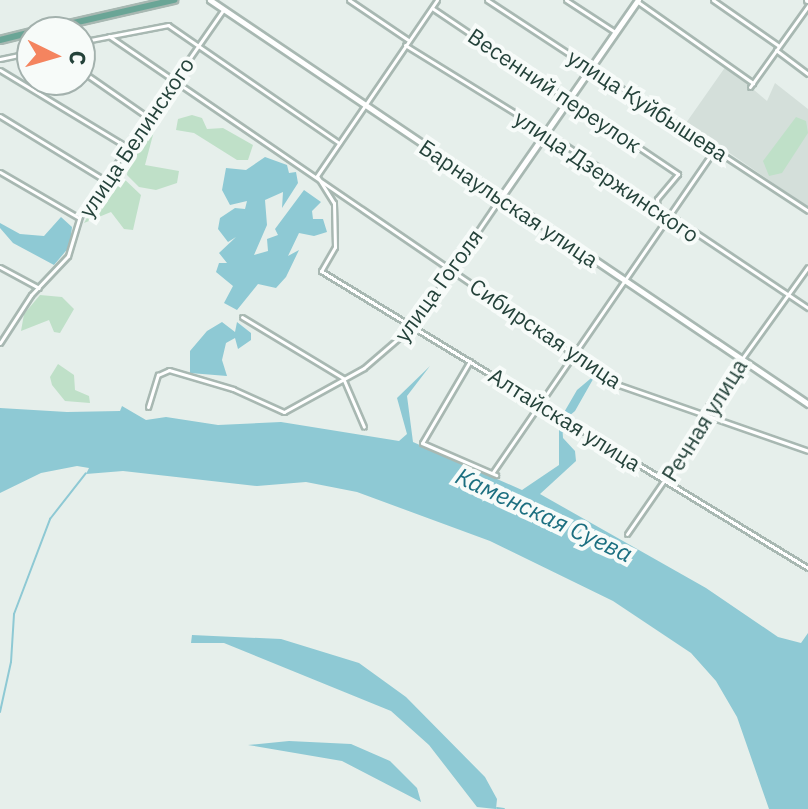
<!DOCTYPE html>
<meta charset="utf-8">
<style>
body{margin:0}
#map{position:relative;width:808px;height:809px;overflow:hidden;background:#e6efeb;font-family:"IBM Plex Sans",sans-serif}
div>[style]{position:absolute}
[style*='--x']{left:calc(var(--x)*1px);top:calc(var(--y)*1px);width:calc(var(--w)*1px);rotate:calc(var(--a)*1deg)}
.built>*{inset:0;background:#d4dfda}
.green>*{inset:0;background:#bfe0c8}
.water>*{inset:0;background:#8ec9d4}
.stream>*{height:2px;margin:-1px;padding:0 1px;transform-origin:1px;border-radius:1px;background:#8ec9d4}
.roads{filter:drop-shadow(2px 0 #a8b8b2) drop-shadow(-2px 0 #a8b8b2) drop-shadow(0 2px #a8b8b2) drop-shadow(0 -2px #a8b8b2)}
.street>*{height:3px;margin:-1.5px;padding:0 1.5px;transform-origin:1.5px;border-radius:1.5px;background:#fff}
.secondary>*{height:5px;margin:-2.5px;padding:0 2.5px;transform-origin:2.5px;border-radius:2.5px;background:#fff}
.primary>*{height:6px;margin:-3px;padding:0 3px;transform-origin:3px;border-radius:3px;background:#6aa596}
span{translate:-50% -50%;white-space:nowrap;text-align:center;line-height:1.15;-webkit-text-stroke:8px #f7fbf9;paint-order:stroke}
.street-label{font-size:22px;color:#24423a}
.water-label{font-size:24px;color:#1c6f80;font-style:italic}
.north{position:absolute;left:16px;top:16px;width:80px;height:80px;box-sizing:border-box;background:#f7fbf9;border:2px solid #a3b1ad;border-radius:50%;rotate:95deg;font-size:22px;font-weight:700;line-height:32px;text-align:center;color:#24423a}
.north::after{content:'';display:block;margin:auto;width:28px;height:36px;background:#f4845f;clip-path:polygon(50% 0,100% 100%,50% 72%,0 100%)}
</style>
<div id="map">
<div class="built">
<i style="clip-path:polygon(726px 66px,767px 101px,775px 83px,808px 109px,808px 207px,686px 123px)"></i>
</div>
<div class="green">
<i style="clip-path:polygon(192px 115px,202px 118px,207px 129px,223px 128px,253px 145px,248px 160px,237px 160px,194px 133px,176px 130px,178px 119px)"></i>
<i style="clip-path:polygon(796px 117px,806px 121px,808px 133px,782px 173px,769px 176px,763px 161px)"></i>
<i style="clip-path:polygon(148px 129px,154px 131px,145px 165px,179px 171px,177px 183px,156px 190px,139px 187px,127px 175px,129px 157px)"></i>
<i style="clip-path:polygon(120px 175px,141px 195px,133px 230px,124px 229px,111px 212px,84px 223px,108px 181px)"></i>
<i style="clip-path:polygon(40px 295px,62px 297px,74px 309px,60px 333px,54px 332px,49px 320px,21px 331px,24px 314px)"></i>
<i style="clip-path:polygon(58px 364px,74px 375px,75px 390px,89px 396px,90px 403px,65px 401px,52px 385px,50px 377px)"></i>
</div>
<div class="water">
<i style="clip-path:polygon(265px 157px,287px 165px,289px 173px,296px 172px,298px 183px,282px 208px,283px 192px,265px 200px,267px 225px,254px 255px,268px 251px,267px 239px,278px 235px,275px 229px,304px 190px,321px 202px,312px 211px,313px 219px,323px 219px,327px 232px,314px 236px,299px 233px,288px 256px,299px 250px,286px 277px,276px 288px,258px 284px,237px 310px,224px 303px,233px 286px,216px 272px,219px 263px,227px 263px,219px 253px,236px 237px,228px 242px,218px 229px,220px 218px,235px 208px,245px 209px,247px 201px,230px 205px,222px 190px,226px 168px,246px 170px)"></i>
<i style="clip-path:polygon(61px 217px,72px 227px,70px 246px,54px 265px,13px 243px,0 228px,0 223px,20px 234px,44px 236px)"></i>
<i style="clip-path:polygon(237px 322px,251px 333px,251px 340px,238px 349px,235px 338px,226px 343px,222px 360px,227px 376px,190px 373px,190px 351px,207px 331px,222px 322px,235px 332px)"></i>
<i style="clip-path:polygon(430px 366px,407px 396px,413px 442px,522px 490px,559px 465px,559px 421px,577px 390px,596px 374px,575px 411px,562px 422px,563px 438px,575px 451px,576px 461px,540px 494px,706px 588px,778px 637px,801px 643px,808px 633px,808px 809px,769px 809px,737px 717px,716px 681px,691px 653px,613px 601px,490px 541px,357px 492px,306px 482px,257px 486px,123px 471px,86px 474px,89px 468px,77px 466px,41px 473px,0 493px,0 408px,67px 412px,120px 411px,122px 406px,146px 420px,166px 417px,218px 425px,281px 422px,399px 441px,407px 434px,397px 398px)"></i>
<i style="clip-path:polygon(192px 635px,281px 639px,359px 663px,406px 697px,485px 777px,497px 799px,496px 809px,477px 807px,429px 745px,391px 711px,224px 643px,191px 643px)"></i>
<i style="clip-path:polygon(289px 741px,351px 744px,390px 761px,417px 788px,421px 802px,342px 761px,248px 745px)"></i>
</div>
<div class="stream">
<i style="--x:0;--y:712;--w:51;--a:-77.6"></i>
<i style="--x:11;--y:662;--w:48;--a:-86.4"></i>
<i style="--x:14;--y:614;--w:102;--a:-69.2"></i>
<i style="--x:50;--y:519;--w:58;--a:-52"></i>
<i style="--x:497;--y:808;--w:7;--a:8"></i>
</div>
<div class="roads">
<div class="street">
<i style="--x:349;--y:0;--w:71;--a:34.1"></i>
<i style="--x:437;--y:0;--w:213;--a:124.3"></i>
<i style="--x:317;--y:176;--w:32;--a:58"></i>
<i style="--x:334;--y:203;--w:44;--a:88.7"></i>
<i style="--x:335;--y:247;--w:28;--a:120"></i>
<i style="--x:321;--y:271;--w:570;--a:31.38"></i>
<i style="--x:487;--y:0;--w:384;--a:33.3"></i>
<i style="--x:566;--y:0;--w:59;--a:33.1"></i>
<i style="--x:713;--y:0;--w:80;--a:34.9"></i>
<i style="--x:638;--y:2;--w:141;--a:35.2"></i>
<i style="--x:432;--y:8;--w:297;--a:34"></i>
<i style="--x:678;--y:174;--w:33;--a:130"></i>
<i style="--x:657;--y:199;--w:13;--a:86"></i>
<i style="--x:109;--y:36;--w:618;--a:34.38"></i>
<i style="--x:619;--y:385;--w:200;--a:19.2"></i>
<i style="--x:80;--y:42;--w:90;--a:-10.9"></i>
<i style="--x:168;--y:25;--w:208;--a:34.6"></i>
<i style="--x:405;--y:45;--w:166;--a:31.7"></i>
<i style="--x:546;--y:132;--w:316;--a:33.9"></i>
<i style="--x:776;--y:50;--w:40;--a:37"></i>
<i style="--x:0;--y:59;--w:33;--a:-12"></i>
<i style="--x:0;--y:70;--w:151;--a:31.2"></i>
<i style="--x:80;--y:70;--w:84;--a:34.8"></i>
<i style="--x:750;--y:87;--w:100;--a:-54.4"></i>
<i style="--x:0;--y:116;--w:124;--a:31.5"></i>
<i style="--x:0;--y:172;--w:91;--a:30.2"></i>
<i style="--x:0;--y:267;--w:44;--a:28.3"></i>
<i style="--x:242;--y:317;--w:118;--a:31.1"></i>
<i style="--x:343;--y:378;--w:53;--a:66.8"></i>
<i style="--x:0;--y:343;--w:57;--a:-57.1"></i>
<i style="--x:31;--y:295;--w:54;--a:-46.5"></i>
<i style="--x:68;--y:256;--w:42;--a:-73.3"></i>
<i style="--x:80;--y:216;--w:251;--a:-55.2"></i>
<i style="--x:470;--y:361;--w:95;--a:120.3"></i>
<i style="--x:422;--y:443;--w:81;--a:23.4"></i>
<i style="--x:148;--y:407;--w:34;--a:-73"></i>
<i style="--x:158;--y:375;--w:12;--a:-24"></i>
<i style="--x:169;--y:370;--w:67;--a:16.5"></i>
<i style="--x:233;--y:389;--w:56;--a:24.3"></i>
<i style="--x:284;--y:412;--w:91;--a:-28.8"></i>
<i style="--x:364;--y:368;--w:66;--a:-40.7"></i>
<i style="--x:414;--y:325;--w:155;--a:-55.8"></i>
<i style="--x:493;--y:472;--w:393;--a:-55.5"></i>
<i style="--x:627;--y:534;--w:126;--a:-55.3"></i>
<i style="--x:699;--y:430;--w:26;--a:-69"></i>
<i style="--x:708;--y:406;--w:171;--a:-54.3"></i>
</div>
<div class="secondary">
<i style="--x:210;--y:0;--w:722;--a:34.04"></i>
<i style="--x:807;--y:0;--w:1;--a:0"></i>
<i style="--x:501;--y:197;--w:240;--a:-55.2"></i>
</div>
<div class="primary">
<i style="--x:34;--y:32;--w:144;--a:-12.9"></i>
<i style="--x:0;--y:40;--w:33;--a:-14"></i>
</div>
</div>
<div class="street-label">
<span style="left:555px;top:90px;rotate:34deg">Весенний переулок</span>
<span style="left:648px;top:105px;rotate:33deg">улица Куйбышева</span>
<span style="left:136px;top:137px;rotate:-56deg">улица Белинского</span>
<span style="left:607px;top:176px;rotate:34deg">улица Дзержинского</span>
<span style="left:509px;top:203px;rotate:34deg">Барнаульская улица</span>
<span style="left:438px;top:285px;rotate:-54deg">улица Гоголя</span>
<span style="left:546px;top:333px;rotate:34deg">Сибирская улица</span>
<span style="left:565px;top:419px;rotate:32deg">Алтайская улица</span>
<span style="left:704px;top:420px;rotate:-58deg">Речная улица</span>
</div>
<div class="water-label">
<span style="left:544px;top:515px;rotate:25deg">Каменская Суева</span>
</div>
<div class="north">С</div>
</div>
